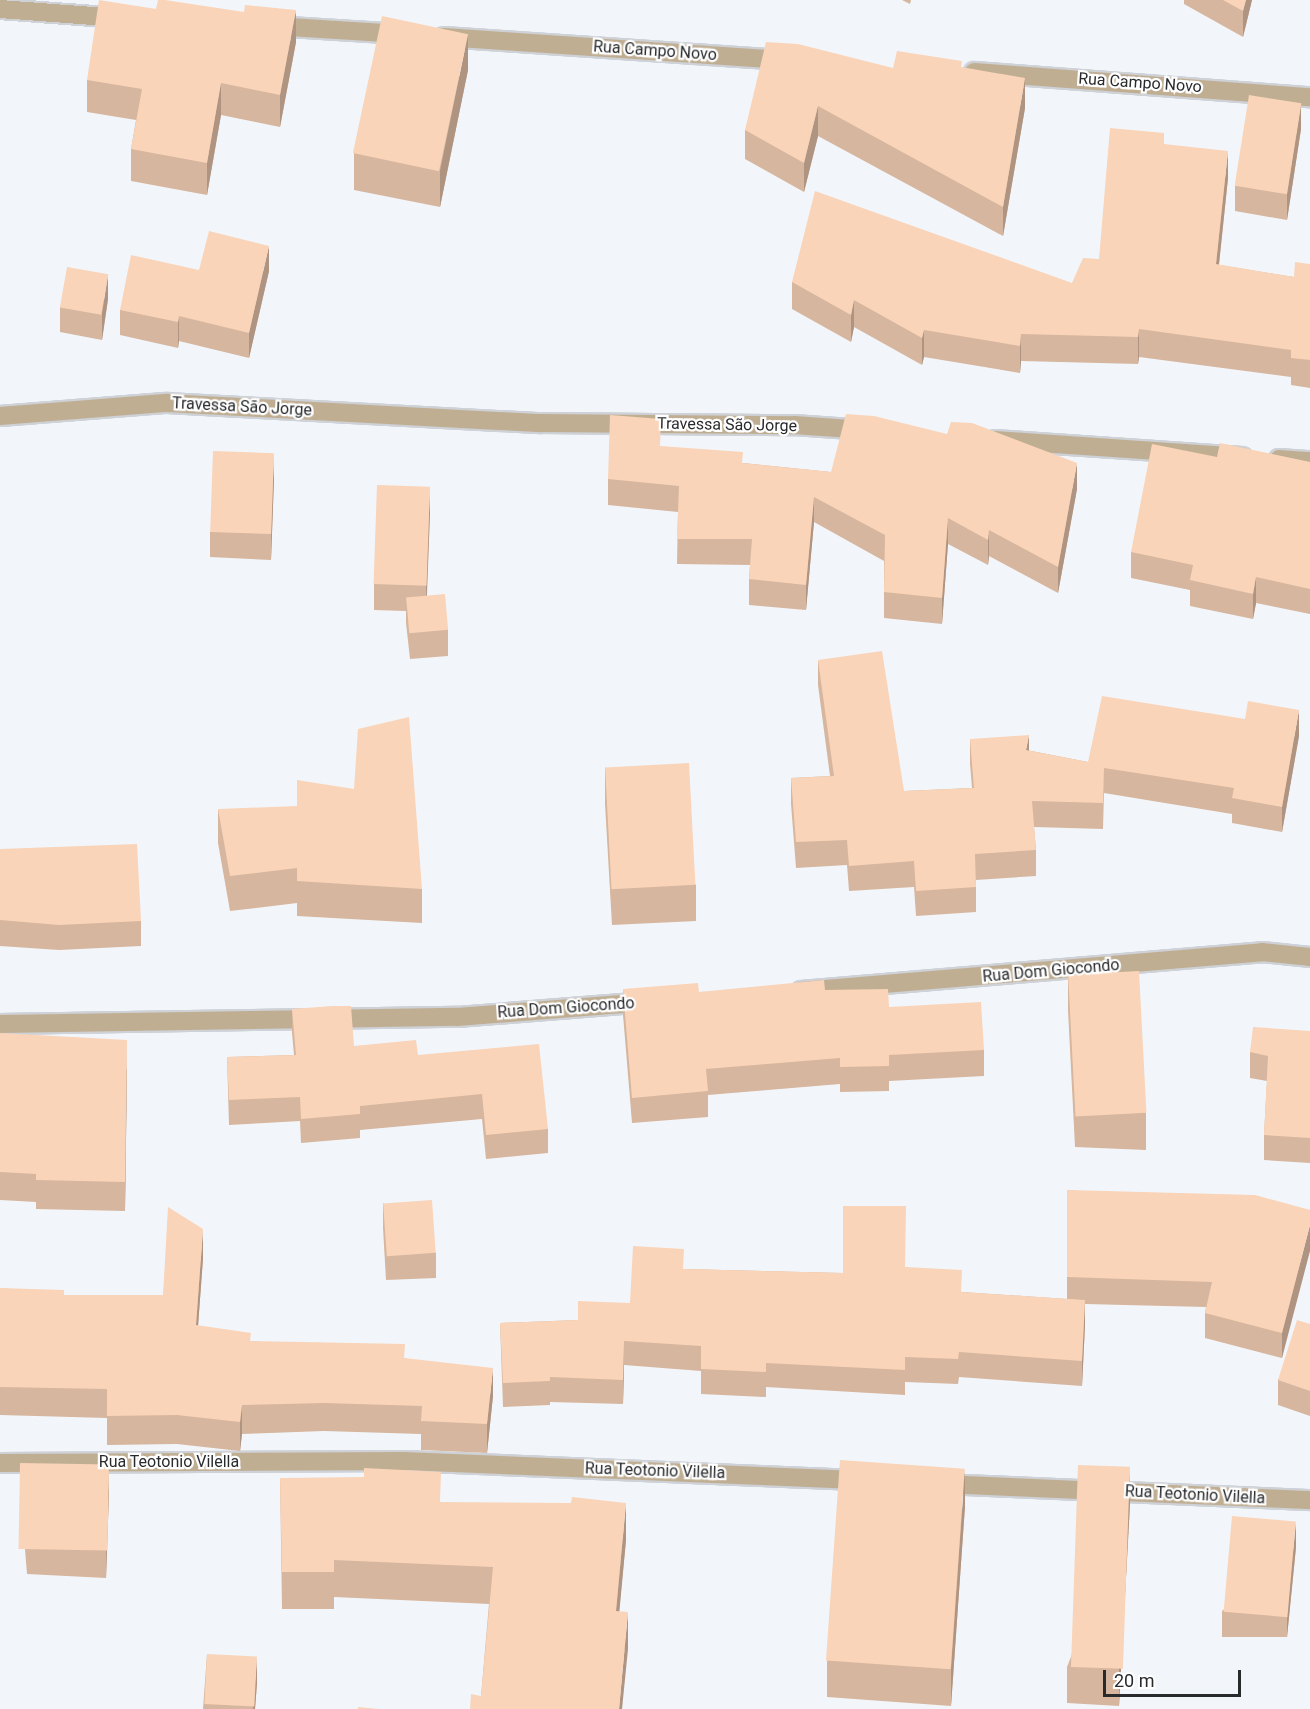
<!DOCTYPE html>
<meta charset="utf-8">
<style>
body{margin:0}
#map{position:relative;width:1310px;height:1709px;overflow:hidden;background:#f2f6fb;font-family:Roboto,sans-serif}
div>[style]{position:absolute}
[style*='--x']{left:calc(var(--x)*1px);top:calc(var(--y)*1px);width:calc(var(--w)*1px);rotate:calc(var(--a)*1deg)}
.roads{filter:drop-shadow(2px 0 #ced1d6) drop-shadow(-2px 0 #ced1d6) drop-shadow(0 2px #ced1d6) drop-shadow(0 -2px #ced1d6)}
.minor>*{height:18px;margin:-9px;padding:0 9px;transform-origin:9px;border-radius:9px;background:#c0ae93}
.wall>*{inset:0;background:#d6b69e}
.shaded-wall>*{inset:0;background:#ae9481}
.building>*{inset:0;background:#f9d4b8;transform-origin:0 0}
span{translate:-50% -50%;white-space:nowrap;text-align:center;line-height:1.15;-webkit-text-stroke:4.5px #fff;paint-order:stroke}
.street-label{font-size:16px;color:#292a2c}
.scale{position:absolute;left:1103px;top:1670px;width:138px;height:27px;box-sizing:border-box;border:3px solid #292a2c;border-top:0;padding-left:8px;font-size:18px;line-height:21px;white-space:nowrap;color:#292a2c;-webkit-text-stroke:4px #fff;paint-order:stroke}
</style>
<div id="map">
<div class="roads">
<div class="minor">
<i style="--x:0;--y:9;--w:120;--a:4.3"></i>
<i style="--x:273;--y:26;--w:128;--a:3.6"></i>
<i style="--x:444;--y:37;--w:342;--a:3.9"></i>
<i style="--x:974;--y:72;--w:337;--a:4.3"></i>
<i style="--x:0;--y:416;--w:168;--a:-4.5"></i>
<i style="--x:167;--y:403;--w:375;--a:3.1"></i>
<i style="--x:541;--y:423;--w:253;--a:0.5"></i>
<i style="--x:794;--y:425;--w:71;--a:4"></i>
<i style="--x:995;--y:440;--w:248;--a:3.9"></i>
<i style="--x:1279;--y:459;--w:31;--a:4"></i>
<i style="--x:801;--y:991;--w:463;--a:-4.8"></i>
<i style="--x:1262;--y:952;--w:48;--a:5.9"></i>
<i style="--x:0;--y:1024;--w:457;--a:-0.9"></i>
<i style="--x:457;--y:1017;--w:191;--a:-4.5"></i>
<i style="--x:0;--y:1463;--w:404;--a:-0.3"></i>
<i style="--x:404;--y:1461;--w:458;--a:2.4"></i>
<i style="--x:940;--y:1484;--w:370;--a:2.5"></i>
</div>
</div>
<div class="wall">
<i style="clip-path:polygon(902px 0,911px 0,910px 4px)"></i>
<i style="clip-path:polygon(1184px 0,1252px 0,1243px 37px,1184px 4px)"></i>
<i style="clip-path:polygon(296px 42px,280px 127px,221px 115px,207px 195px,131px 181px,131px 149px,136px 120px,87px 112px,87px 80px)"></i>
<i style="clip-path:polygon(893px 68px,962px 68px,1025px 108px,1003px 236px,818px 136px,804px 192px,745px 159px,745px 130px)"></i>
<i style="clip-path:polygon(468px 70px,440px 207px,354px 190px,354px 153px)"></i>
<i style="clip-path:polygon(1301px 129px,1287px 220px,1235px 211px,1235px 186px)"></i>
<i style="clip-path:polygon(1164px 144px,1228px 178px,1219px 265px,1294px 277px,1310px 264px,1310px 388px,1291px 385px,1291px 377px,1139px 357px,1138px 364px,1021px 361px,1020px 373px,924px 357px,922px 365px,854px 327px,851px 342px,792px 309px,792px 282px,1072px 283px,1099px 259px)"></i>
<i style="clip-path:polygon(199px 270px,269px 271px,249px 358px,179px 341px,178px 348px,120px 335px,120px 310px)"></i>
<i style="clip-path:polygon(108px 299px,102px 340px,60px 332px,60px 307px)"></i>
<i style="clip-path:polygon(1217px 457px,1310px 462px,1310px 614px,1256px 603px,1253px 619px,1190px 606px,1190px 590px,1131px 578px,1131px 552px)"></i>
<i style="clip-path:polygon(743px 463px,831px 472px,1077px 489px,1058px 593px,989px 556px,988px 565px,948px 544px,942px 624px,884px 618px,884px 561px,814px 522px,806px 610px,749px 605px,749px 579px,750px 565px,677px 564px,678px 512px,608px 505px,608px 479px)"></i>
<i style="clip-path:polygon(274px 479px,271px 560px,210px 557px,210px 532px)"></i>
<i style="clip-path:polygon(430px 512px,427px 596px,448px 630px,448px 656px,410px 659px,406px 623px,406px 611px,374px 610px,374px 584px)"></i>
<i style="clip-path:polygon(818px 660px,904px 791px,972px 788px,970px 764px,970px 739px,1088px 762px,1299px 736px,1282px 832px,1232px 823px,1232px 814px,1104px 793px,1103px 829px,1034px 827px,1036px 850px,1036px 876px,976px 880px,976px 912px,916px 916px,914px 887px,849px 891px,847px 865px,796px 868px,791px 804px,791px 778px,830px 776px,818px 685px)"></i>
<i style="clip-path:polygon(605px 767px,696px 885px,696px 921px,612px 925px,605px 804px)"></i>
<i style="clip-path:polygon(218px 809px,422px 889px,422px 923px,297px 916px,297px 903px,230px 911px,218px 843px)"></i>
<i style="clip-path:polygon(0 849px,141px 921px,141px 946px,59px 950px,0 946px)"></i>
<i style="clip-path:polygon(1068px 974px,1146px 1113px,1146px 1150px,1075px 1147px,1068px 1010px)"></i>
<i style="clip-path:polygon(623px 989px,699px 992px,825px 990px,889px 1007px,984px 1050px,984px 1076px,889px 1081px,889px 1091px,840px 1092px,840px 1084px,708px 1095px,708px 1117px,632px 1123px,623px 1015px)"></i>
<i style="clip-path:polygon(292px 1009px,354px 1046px,418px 1055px,548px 1129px,548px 1153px,486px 1159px,482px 1119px,360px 1130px,360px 1138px,301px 1143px,300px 1121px,229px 1125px,227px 1057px,294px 1055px,292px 1033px)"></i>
<i style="clip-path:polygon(1310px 1031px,1310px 1163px,1264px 1160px,1264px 1135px,1267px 1081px,1250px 1078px,1250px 1052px)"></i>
<i style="clip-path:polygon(0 1033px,127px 1069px,125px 1211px,36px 1209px,36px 1202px,0 1200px)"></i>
<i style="clip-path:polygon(1067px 1190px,1310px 1210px,1282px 1358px,1205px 1338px,1205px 1313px,1206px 1307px,1085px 1304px,1085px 1325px,1082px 1386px,959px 1377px,958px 1384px,905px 1382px,905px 1395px,766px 1387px,766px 1397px,701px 1394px,701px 1371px,624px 1365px,623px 1404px,550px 1402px,550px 1405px,503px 1407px,500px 1323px,578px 1320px,630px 1303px,684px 1269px,843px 1273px,906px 1267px,962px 1292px,1067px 1299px)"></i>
<i style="clip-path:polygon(383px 1203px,436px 1253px,436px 1278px,386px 1280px,383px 1228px)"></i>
<i style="clip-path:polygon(203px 1258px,198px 1326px,251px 1341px,405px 1358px,493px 1396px,487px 1453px,421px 1450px,421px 1434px,324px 1431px,242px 1434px,240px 1451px,177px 1444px,107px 1445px,107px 1418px,0 1415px,0 1288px,64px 1295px,163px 1295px)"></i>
<i style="clip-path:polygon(1310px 1324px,1310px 1416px,1278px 1405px,1278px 1380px)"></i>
<i style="clip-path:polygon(20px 1463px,109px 1491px,106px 1578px,27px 1574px,20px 1488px)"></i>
<i style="clip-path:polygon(280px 1478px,441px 1502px,626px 1540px,619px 1611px,628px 1649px,481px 1696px,489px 1604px,334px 1597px,334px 1609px,282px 1609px)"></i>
<i style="clip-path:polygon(1130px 1504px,1119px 1706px,1067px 1703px,1067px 1667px)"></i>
<i style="clip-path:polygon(965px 1506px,951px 1706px,827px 1697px,827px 1661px)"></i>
<i style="clip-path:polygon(1296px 1547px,1287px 1637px,1222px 1637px,1222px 1611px)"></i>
<i style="clip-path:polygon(207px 1654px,257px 1683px,255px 1709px,203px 1709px)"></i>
</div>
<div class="shaded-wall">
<i style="clip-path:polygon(1246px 0,1252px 0,1243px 37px,1243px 11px)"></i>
<i style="clip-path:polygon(296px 10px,296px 42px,280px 127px,280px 95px)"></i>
<i style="clip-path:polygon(468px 34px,468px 70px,440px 207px,440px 171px)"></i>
<i style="clip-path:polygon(1025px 78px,1025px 108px,1003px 236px,1003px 207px)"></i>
<i style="clip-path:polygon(221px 83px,221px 115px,207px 195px,207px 163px)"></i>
<i style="clip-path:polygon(1301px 103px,1301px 129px,1287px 220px,1287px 194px)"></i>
<i style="clip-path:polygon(818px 106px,818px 136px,804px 192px,804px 163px)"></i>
<i style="clip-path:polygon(1228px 151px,1228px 178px,1216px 292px,1216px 264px)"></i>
<i style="clip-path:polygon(269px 246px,269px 271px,249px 358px,249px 333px)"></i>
<i style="clip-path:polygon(108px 274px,108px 299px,102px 340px,102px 314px)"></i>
<i style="clip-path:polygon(854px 300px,854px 327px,851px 342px,851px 315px)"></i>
<i style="clip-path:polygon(179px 316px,179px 341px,178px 348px,178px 322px)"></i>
<i style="clip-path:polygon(1139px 329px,1139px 357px,1138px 364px,1138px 337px)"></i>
<i style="clip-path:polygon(924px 330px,924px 357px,922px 365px,922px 338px)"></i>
<i style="clip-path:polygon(1021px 334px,1021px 361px,1020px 373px,1020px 346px)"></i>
<i style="clip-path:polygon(274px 453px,274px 479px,271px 560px,271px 534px)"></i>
<i style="clip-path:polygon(1077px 463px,1077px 489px,1058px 593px,1058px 567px)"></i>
<i style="clip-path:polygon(430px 487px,430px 512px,426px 612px,426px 587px)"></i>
<i style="clip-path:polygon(814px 497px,814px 522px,806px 610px,806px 585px)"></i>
<i style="clip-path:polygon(948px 518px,948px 544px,942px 624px,942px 598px)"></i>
<i style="clip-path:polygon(989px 530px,989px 556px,988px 565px,988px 540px)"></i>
<i style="clip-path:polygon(1256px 577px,1256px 603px,1253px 619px,1253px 594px)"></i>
<i style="clip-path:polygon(1299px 710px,1299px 736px,1282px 832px,1282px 807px)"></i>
<i style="clip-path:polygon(1029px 735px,1029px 760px,1026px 750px)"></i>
<i style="clip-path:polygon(127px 1040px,127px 1069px,125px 1211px,125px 1182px)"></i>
<i style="clip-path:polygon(1310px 1225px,1310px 1251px,1282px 1358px,1282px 1333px)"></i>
<i style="clip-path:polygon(203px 1229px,203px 1258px,196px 1354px,196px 1325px)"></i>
<i style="clip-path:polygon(1085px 1300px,1085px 1325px,1082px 1386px,1082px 1361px)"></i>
<i style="clip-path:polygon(624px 1341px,624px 1365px,623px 1404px,623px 1380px)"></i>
<i style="clip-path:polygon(493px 1368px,493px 1396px,487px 1453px,487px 1424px)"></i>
<i style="clip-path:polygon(242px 1405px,242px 1434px,240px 1451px,240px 1422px)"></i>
<i style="clip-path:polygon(109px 1465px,109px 1491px,106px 1578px,106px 1553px)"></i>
<i style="clip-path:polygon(1130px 1467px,1130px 1504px,1119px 1706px,1119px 1670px)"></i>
<i style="clip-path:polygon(965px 1469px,965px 1506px,951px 1706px,951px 1669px)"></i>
<i style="clip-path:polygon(626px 1503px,626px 1540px,616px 1648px,616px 1611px)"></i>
<i style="clip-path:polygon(1296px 1522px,1296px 1547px,1287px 1637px,1287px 1612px)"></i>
<i style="clip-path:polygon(628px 1612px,628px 1649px,622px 1709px,619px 1709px)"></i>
<i style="clip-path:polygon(257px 1657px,257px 1683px,255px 1709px,253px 1709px)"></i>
</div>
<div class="building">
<i style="clip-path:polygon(99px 0,156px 9px,158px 0,165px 0,244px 12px,245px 5px,296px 10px,280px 95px,221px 83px,207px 163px,131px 149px,142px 89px,87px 80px)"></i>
<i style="clip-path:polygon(1223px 0,1246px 0,1243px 11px)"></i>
<i style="left:382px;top:16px;width:88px;height:140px;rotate:12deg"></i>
<i style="clip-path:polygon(766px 42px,798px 44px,893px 68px,897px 51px,962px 61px,961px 67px,1025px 78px,1003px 207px,818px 106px,804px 163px,745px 130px)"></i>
<i style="left:1249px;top:95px;width:53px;height:92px;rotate:9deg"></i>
<i style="clip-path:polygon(1110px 128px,1164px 133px,1164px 144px,1228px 151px,1216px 264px,1294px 277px,1295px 262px,1310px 264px,1310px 360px,1291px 358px,1291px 350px,1139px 329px,1138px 337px,1021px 334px,1020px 346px,924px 330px,922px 338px,854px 300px,851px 315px,792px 282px,815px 191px,1072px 283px,1083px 258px,1099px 259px)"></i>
<i style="clip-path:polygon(209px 231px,269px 246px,249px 333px,179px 316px,178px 322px,120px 310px,131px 255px,199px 270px)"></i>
<i style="left:67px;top:267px;width:42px;height:41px;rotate:10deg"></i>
<i style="clip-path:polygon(846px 414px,874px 416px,947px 434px,951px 422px,972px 423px,1077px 463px,1058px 567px,989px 530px,988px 540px,948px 518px,942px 598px,884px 592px,885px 535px,814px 497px,806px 585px,749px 579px,752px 539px,677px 539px,679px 486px,608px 479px,610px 415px,661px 419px,660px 446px,743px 452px,742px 463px,831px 472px)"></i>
<i style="clip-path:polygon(1220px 443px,1310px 462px,1310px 589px,1256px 577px,1253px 594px,1190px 580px,1193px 565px,1131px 552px,1152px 444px,1217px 457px)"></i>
<i style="left:213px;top:451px;width:61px;height:81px;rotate:2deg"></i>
<i style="left:377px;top:485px;width:53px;height:99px;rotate:2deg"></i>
<i style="left:445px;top:594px;width:36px;height:39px;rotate:85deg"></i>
<i style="clip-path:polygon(882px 651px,904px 791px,974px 788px,970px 739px,1029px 735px,1026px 750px,1088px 762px,1102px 696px,1245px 719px,1248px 701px,1299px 710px,1282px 807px,1232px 798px,1234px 788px,1104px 768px,1103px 803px,1032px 801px,1036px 850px,975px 854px,976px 887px,916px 891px,914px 861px,849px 866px,847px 840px,796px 842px,791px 778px,834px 776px,818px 660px)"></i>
<i style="clip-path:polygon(409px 717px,422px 889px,297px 881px,297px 868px,230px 876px,218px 809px,297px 806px,297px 780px,354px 789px,358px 729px)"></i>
<i style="left:689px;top:763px;width:122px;height:84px;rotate:87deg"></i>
<i style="clip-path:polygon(137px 844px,141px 921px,59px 925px,0 920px,0 849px)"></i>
<i style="left:1139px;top:971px;width:142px;height:71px;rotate:87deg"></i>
<i style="clip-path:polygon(824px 980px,825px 990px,888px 989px,889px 1007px,981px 1002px,984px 1050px,889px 1055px,889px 1066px,840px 1067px,840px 1058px,706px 1069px,708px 1091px,632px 1098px,623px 989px,698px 983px,699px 992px)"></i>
<i style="clip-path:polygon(332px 1006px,351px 1006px,354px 1046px,416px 1040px,418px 1055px,539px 1044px,548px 1129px,486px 1135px,482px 1094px,360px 1106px,360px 1114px,301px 1119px,300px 1097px,229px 1100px,227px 1057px,296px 1055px,292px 1009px)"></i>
<i style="clip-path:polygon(1253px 1027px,1310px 1031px,1310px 1138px,1264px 1135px,1268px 1056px,1250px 1052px)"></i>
<i style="clip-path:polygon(0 1033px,127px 1040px,125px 1182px,36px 1180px,36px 1174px,0 1172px)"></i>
<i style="clip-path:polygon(1067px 1190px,1255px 1195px,1310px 1210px,1310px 1225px,1282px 1333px,1205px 1313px,1212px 1282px,1067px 1277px)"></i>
<i style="left:432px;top:1200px;width:53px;height:49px;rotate:86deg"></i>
<i style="clip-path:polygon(843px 1206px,906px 1206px,905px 1267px,962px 1270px,961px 1292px,1085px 1300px,1082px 1361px,959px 1352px,958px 1359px,905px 1357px,905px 1370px,766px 1363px,766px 1372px,701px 1369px,701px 1346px,624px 1341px,623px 1380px,550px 1377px,550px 1381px,503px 1383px,500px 1323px,578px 1320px,578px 1301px,630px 1303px,633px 1246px,684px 1249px,683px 1269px,843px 1273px)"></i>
<i style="clip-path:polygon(168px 1207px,203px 1229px,196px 1325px,251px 1333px,250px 1341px,405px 1344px,404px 1358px,493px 1368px,487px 1424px,421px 1421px,422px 1406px,324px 1403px,242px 1405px,240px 1422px,177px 1415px,107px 1416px,107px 1389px,0 1387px,0 1288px,64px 1290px,64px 1295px,163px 1295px)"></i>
<i style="clip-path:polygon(1297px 1320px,1310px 1324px,1310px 1391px,1278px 1380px)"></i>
<i style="left:840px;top:1460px;width:125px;height:201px;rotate:4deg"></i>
<i style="left:20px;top:1463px;width:89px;height:86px;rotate:1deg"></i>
<i style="left:1078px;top:1465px;width:52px;height:202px;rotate:2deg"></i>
<i style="clip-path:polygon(364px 1468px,441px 1472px,440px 1502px,571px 1503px,572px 1497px,626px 1503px,616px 1611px,628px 1612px,619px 1709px,470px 1709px,471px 1694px,481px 1696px,493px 1567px,334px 1560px,334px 1572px,282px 1572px,280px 1478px,364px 1477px)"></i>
<i style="left:1232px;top:1516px;width:64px;height:96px;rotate:5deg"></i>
<i style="left:207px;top:1654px;width:50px;height:50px;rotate:3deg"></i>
<i style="clip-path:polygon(358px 1707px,379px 1709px,358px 1709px)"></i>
</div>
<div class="street-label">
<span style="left:655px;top:51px;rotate:4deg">Rua Campo Novo</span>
<span style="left:1140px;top:83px;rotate:4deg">Rua Campo Novo</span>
<span style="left:242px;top:407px;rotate:3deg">Travessa São Jorge</span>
<span style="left:727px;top:425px;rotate:1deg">Travessa São Jorge</span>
<span style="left:1051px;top:971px;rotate:-5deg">Rua Dom Giocondo</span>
<span style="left:566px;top:1008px;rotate:-4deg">Rua Dom Giocondo</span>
<span style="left:169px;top:1462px">Rua Teotonio Vilella</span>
<span style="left:655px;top:1471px;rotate:2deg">Rua Teotonio Vilella</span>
<span style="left:1195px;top:1495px;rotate:3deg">Rua Teotonio Vilella</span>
</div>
<div class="scale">20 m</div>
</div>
